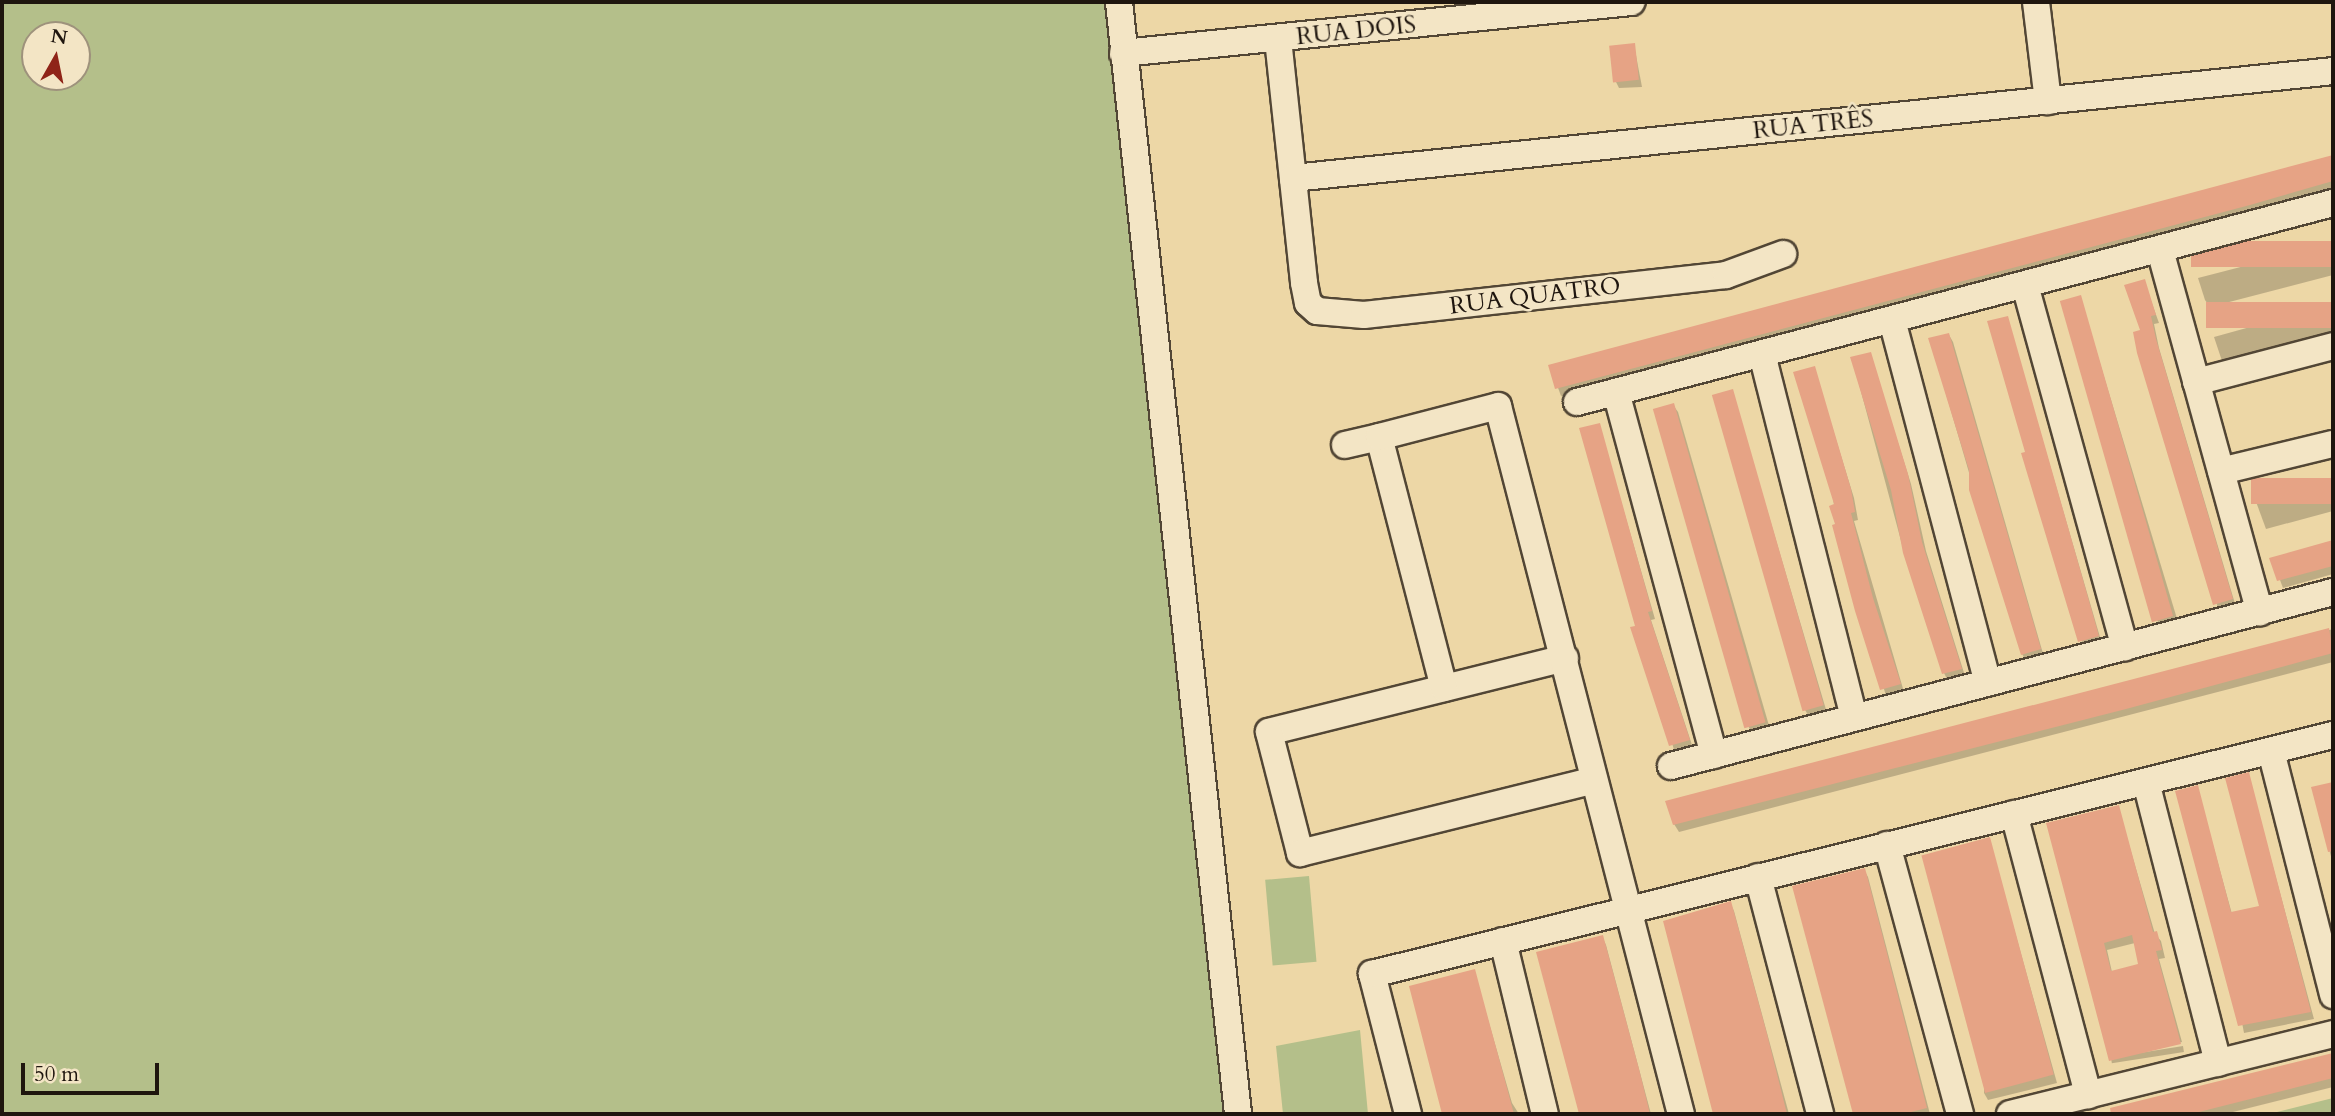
<!DOCTYPE html>
<meta charset="utf-8">
<style>
body{margin:0}
#map{position:relative;width:2335px;height:1116px;overflow:hidden;background:#edd7a6;font-family:Cardo,serif}
div>[style]{position:absolute}
[style*='--x']{left:calc(var(--x)*1px);top:calc(var(--y)*1px);width:calc(var(--w)*1px);rotate:calc(var(--a)*1deg)}
.green>*{inset:0;background:#b4bf8a;transform-origin:0 0}
.shadow>*{inset:0;background:#0003;transform-origin:0 0}
.building>*{inset:0;background:#e6a385;transform-origin:0 0}
.roads{filter:drop-shadow(2px 0 #524635) drop-shadow(-2px 0 #524635) drop-shadow(0 2px #524635) drop-shadow(0 -2px #524635)}
.minor>*{height:26px;margin:-13px;padding:0 13px;transform-origin:13px;border-radius:13px;background:#f3e5c5}
span{translate:-50% -50%;white-space:nowrap;text-align:center;line-height:1.15;-webkit-text-stroke:5px #f3e5c5;paint-order:stroke}
.street-label{font-size:24px;color:#1f160f}
.frame{position:absolute;inset:0;border:4px solid #1f160f;pointer-events:none}
.north{position:absolute;left:21px;top:21px;width:70px;height:70px;box-sizing:border-box;background:#f3e5c5;border:2px solid #9e927c;border-radius:50%;rotate:9deg;font-size:19px;font-weight:700;line-height:28px;text-align:center;color:#1f160f}
.north::after{content:'';display:block;margin:auto;width:24px;height:32px;background:#8f2418;clip-path:polygon(50% 0,100% 100%,50% 72%,0 100%)}
.scale{position:absolute;left:21px;top:1063px;width:138px;height:32px;box-sizing:border-box;border:4px solid #1f160f;border-top:0;padding-left:9px;font-size:21px;line-height:24px;white-space:nowrap;color:#1f160f;-webkit-text-stroke:5px #f3e5c5;paint-order:stroke}
</style>
<div id="map">
<div class="green">
<i style="clip-path:polygon(evenodd,2px 2px,1115px 2px,1233px 1114px,2px 1114px,2px 2px,35px 35px,77px 35px,77px 77px,35px 77px,35px 35px)"></i>
<i style="left:1309px;top:876px;width:86px;height:44px;rotate:85deg"></i>
<i style="clip-path:polygon(1360px 1030px,1368px 1114px,1283px 1114px,1276px 1046px)"></i>
<i style="clip-path:polygon(2333px 1098px,2333px 1114px,2269px 1114px)"></i>
</div>
<div class="shadow">
<i style="clip-path:polygon(1634px 45px,1642px 87px,1619px 88px,1615px 80px)"></i>
<i style="clip-path:polygon(2333px 157px,2333px 191px,2254px 212px,1561px 396px,1550px 366px)"></i>
<i style="clip-path:polygon(2333px 243px,2333px 275px,2210px 307px,2205px 300px,2198px 278px)"></i>
<i style="clip-path:polygon(2144px 281px,2159px 323px,2154px 324px,2159px 348px,2236px 607px,2219px 612px,2142px 331px)"></i>
<i style="clip-path:polygon(2080px 297px,2178px 622px,2161px 627px,2157px 620px)"></i>
<i style="clip-path:polygon(2333px 304px,2333px 337px,2225px 366px,2221px 358px,2214px 337px)"></i>
<i style="clip-path:polygon(2007px 318px,2102px 644px,2084px 649px,2027px 453px)"></i>
<i style="clip-path:polygon(1949px 335px,1953px 342px,2044px 657px,2027px 662px,2022px 654px,1930px 339px)"></i>
<i style="clip-path:polygon(1870px 354px,1911px 484px,1926px 551px,1965px 676px,1948px 681px,1944px 673px,1904px 552px,1852px 358px)"></i>
<i style="clip-path:polygon(1814px 368px,1854px 498px,1858px 520px,1854px 521px,1904px 692px,1886px 696px,1837px 525px)"></i>
<i style="clip-path:polygon(1732px 391px,1827px 713px,1810px 718px,1805px 710px)"></i>
<i style="clip-path:polygon(1673px 405px,1678px 412px,1770px 729px,1753px 734px,1748px 726px)"></i>
<i style="clip-path:polygon(1599px 425px,1655px 619px,1651px 620px,1693px 748px,1675px 753px,1637px 627px)"></i>
<i style="clip-path:polygon(2333px 479px,2333px 511px,2266px 529px,2255px 499px)"></i>
<i style="clip-path:polygon(2333px 542px,2333px 574px,2283px 588px,2272px 559px)"></i>
<i style="clip-path:polygon(2333px 629px,2333px 662px,1679px 832px,1674px 824px,2112px 690px)"></i>
<i style="clip-path:polygon(2248px 774px,2314px 1019px,2244px 1033px,2197px 787px,2232px 914px,2261px 907px)"></i>
<i style="clip-path:polygon(2333px 784px,2333px 864px,2313px 789px)"></i>
<i style="clip-path:polygon(evenodd,2118px 807px,2155px 934px,2161px 941px,2165px 958px,2159px 959px,2182px 1042px,2110px 1059px,2048px 824px,2118px 807px,2135px 943px,2140px 965px,2112px 972px,2107px 950px,2135px 943px)"></i>
<i style="clip-path:polygon(1989px 839px,2057px 1083px,1988px 1100px,1984px 1093px)"></i>
<i style="clip-path:polygon(1864px 870px,1868px 877px,1930px 1114px,1855px 1114px,1794px 887px)"></i>
<i style="clip-path:polygon(1730px 903px,1734px 911px,1789px 1114px,1715px 1114px,1665px 922px)"></i>
<i style="clip-path:polygon(1602px 937px,1606px 945px,1651px 1114px,1581px 1114px,1538px 953px)"></i>
<i style="clip-path:polygon(1474px 971px,1512px 1103px,1519px 1114px,1444px 1114px,1411px 987px)"></i>
<i style="left:2183px;top:1046px;width:6px;height:73px;rotate:81deg"></i>
<i style="clip-path:polygon(2333px 1056px,2333px 1087px,2225px 1114px,2104px 1114px)"></i>
</div>
<div class="building">
<i style="left:1635px;top:43px;width:37px;height:26px;rotate:84deg"></i>
<i style="clip-path:polygon(2333px 155px,2333px 181px,2250px 205px,1555px 389px,1548px 365px)"></i>
<i style="left:2333px;top:241px;width:26px;height:142px;rotate:90deg"></i>
<i style="clip-path:polygon(2145px 279px,2156px 315px,2151px 316px,2156px 339px,2233px 599px,2213px 605px,2137px 353px,2133px 332px,2140px 330px,2124px 285px)"></i>
<i style="left:2081px;top:295px;width:334px;height:22px;rotate:74deg"></i>
<i style="left:2333px;top:302px;width:26px;height:127px;rotate:90deg"></i>
<i style="clip-path:polygon(2008px 316px,2099px 636px,2078px 642px,2021px 453px,2025px 452px,1987px 321px)"></i>
<i style="clip-path:polygon(1949px 333px,2041px 649px,2021px 655px,1969px 490px,1969px 470px,1928px 338px)"></i>
<i style="clip-path:polygon(1871px 352px,1908px 474px,1922px 542px,1962px 669px,1942px 674px,1903px 553px,1891px 490px,1850px 357px)"></i>
<i style="clip-path:polygon(1815px 366px,1851px 489px,1855px 512px,1851px 513px,1873px 598px,1901px 684px,1880px 690px,1855px 611px,1832px 525px,1835px 524px,1829px 506px,1834px 504px,1793px 372px)"></i>
<i style="left:1733px;top:389px;width:329px;height:22px;rotate:74deg"></i>
<i style="left:1674px;top:403px;width:332px;height:22px;rotate:74deg"></i>
<i style="clip-path:polygon(1600px 423px,1652px 611px,1648px 612px,1690px 740px,1669px 746px,1630px 627px,1635px 626px,1579px 428px)"></i>
<i style="left:2333px;top:478px;width:26px;height:82px;rotate:90deg"></i>
<i style="clip-path:polygon(2333px 540px,2333px 566px,2277px 581px,2269px 558px)"></i>
<i style="clip-path:polygon(2329px 628px,2333px 653px,2126px 709px,1673px 825px,1665px 801px)"></i>
<i style="clip-path:polygon(2249px 772px,2311px 1012px,2238px 1026px,2175px 791px,2198px 785px,2231px 912px,2259px 906px,2225px 778px)"></i>
<i style="clip-path:polygon(2333px 782px,2333px 851px,2328px 852px,2311px 787px)"></i>
<i style="clip-path:polygon(evenodd,2119px 805px,2153px 932px,2157px 931px,2162px 950px,2156px 951px,2181px 1044px,2109px 1061px,2046px 823px,2119px 805px,2132px 935px,2138px 964px,2111px 971px,2104px 943px,2132px 935px)"></i>
<i style="left:1990px;top:837px;width:246px;height:71px;rotate:75deg"></i>
<i style="clip-path:polygon(1865px 868px,1927px 1108px,1903px 1114px,1853px 1114px,1792px 886px)"></i>
<i style="clip-path:polygon(1731px 901px,1767px 1034px,1787px 1114px,1713px 1114px,1703px 1075px,1663px 921px)"></i>
<i style="clip-path:polygon(1603px 935px,1639px 1069px,1650px 1114px,1579px 1114px,1536px 952px)"></i>
<i style="clip-path:polygon(1475px 969px,1487px 1014px,1514px 1114px,1442px 1114px,1409px 986px)"></i>
<i style="clip-path:polygon(2333px 1053px,2333px 1078px,2191px 1114px,2111px 1114px,2110px 1108px)"></i>
</div>
<div class="roads">
<div class="minor">
<i style="--x:1119;--y:2;--w:1118;--a:83.89"></i>
<i style="--x:2036;--y:2;--w:100;--a:83.1"></i>
<i style="--x:1278;--y:39;--w:245;--a:83.9"></i>
<i style="--x:1304;--y:283;--w:20;--a:79"></i>
<i style="--x:1308;--y:303;--w:12;--a:42"></i>
<i style="--x:1317;--y:311;--w:47;--a:4.9"></i>
<i style="--x:1364;--y:315;--w:364;--a:-6.3"></i>
<i style="--x:1726;--y:275;--w:61;--a:-20.2"></i>
<i style="--x:1123;--y:53;--w:511;--a:-5.73"></i>
<i style="--x:1293;--y:178;--w:1045;--a:-5.87"></i>
<i style="--x:2160;--y:250;--w:376;--a:74.6"></i>
<i style="--x:2025;--y:285;--w:376;--a:74.6"></i>
<i style="--x:1892;--y:320;--w:375;--a:75.2"></i>
<i style="--x:1762;--y:354;--w:375;--a:75.8"></i>
<i style="--x:2196;--y:382;--w:142;--a:-14.7"></i>
<i style="--x:1616;--y:392;--w:376;--a:74.9"></i>
<i style="--x:1577;--y:402;--w:782;--a:-14.75"></i>
<i style="--x:1345;--y:445;--w:35;--a:-13"></i>
<i style="--x:2221;--y:471;--w:115;--a:-13.6"></i>
<i style="--x:1565;--y:658;--w:305;--a:166"></i>
<i style="--x:1269;--y:732;--w:125;--a:75.6"></i>
<i style="--x:1300;--y:853;--w:303;--a:-13.9"></i>
<i style="--x:1444;--y:688;--w:259;--a:-104.5"></i>
<i style="--x:1379;--y:437;--w:123;--a:-14.6"></i>
<i style="--x:1498;--y:406;--w:731;--a:75.51"></i>
<i style="--x:2271;--y:751;--w:252;--a:75.7"></i>
<i style="--x:1671;--y:766;--w:684;--a:-14.73"></i>
<i style="--x:2146;--y:782;--w:290;--a:75.6"></i>
<i style="--x:2014;--y:814;--w:291;--a:75.2"></i>
<i style="--x:1887;--y:845;--w:279;--a:74.8"></i>
<i style="--x:1758;--y:877;--w:245;--a:75.3"></i>
<i style="--x:1503;--y:941;--w:178;--a:76.4"></i>
<i style="--x:1408;--y:1114;--w:145;--a:-104.4"></i>
<i style="--x:1372;--y:974;--w:990;--a:-13.97"></i>
<i style="--x:2010;--y:1114;--w:333;--a:-13.9"></i>
</div>
</div>
<div class="street-label">
<span style="left:1356px;top:31px;rotate:-6deg">RUA DOIS</span>
<span style="left:1813px;top:125px;rotate:-6deg">RUA TRÊS</span>
<span style="left:1535px;top:296px;rotate:-7deg">RUA QUATRO</span>
</div>
<div class="frame"></div>
<div class="north">N</div>
<div class="scale">50 m</div>
</div>
